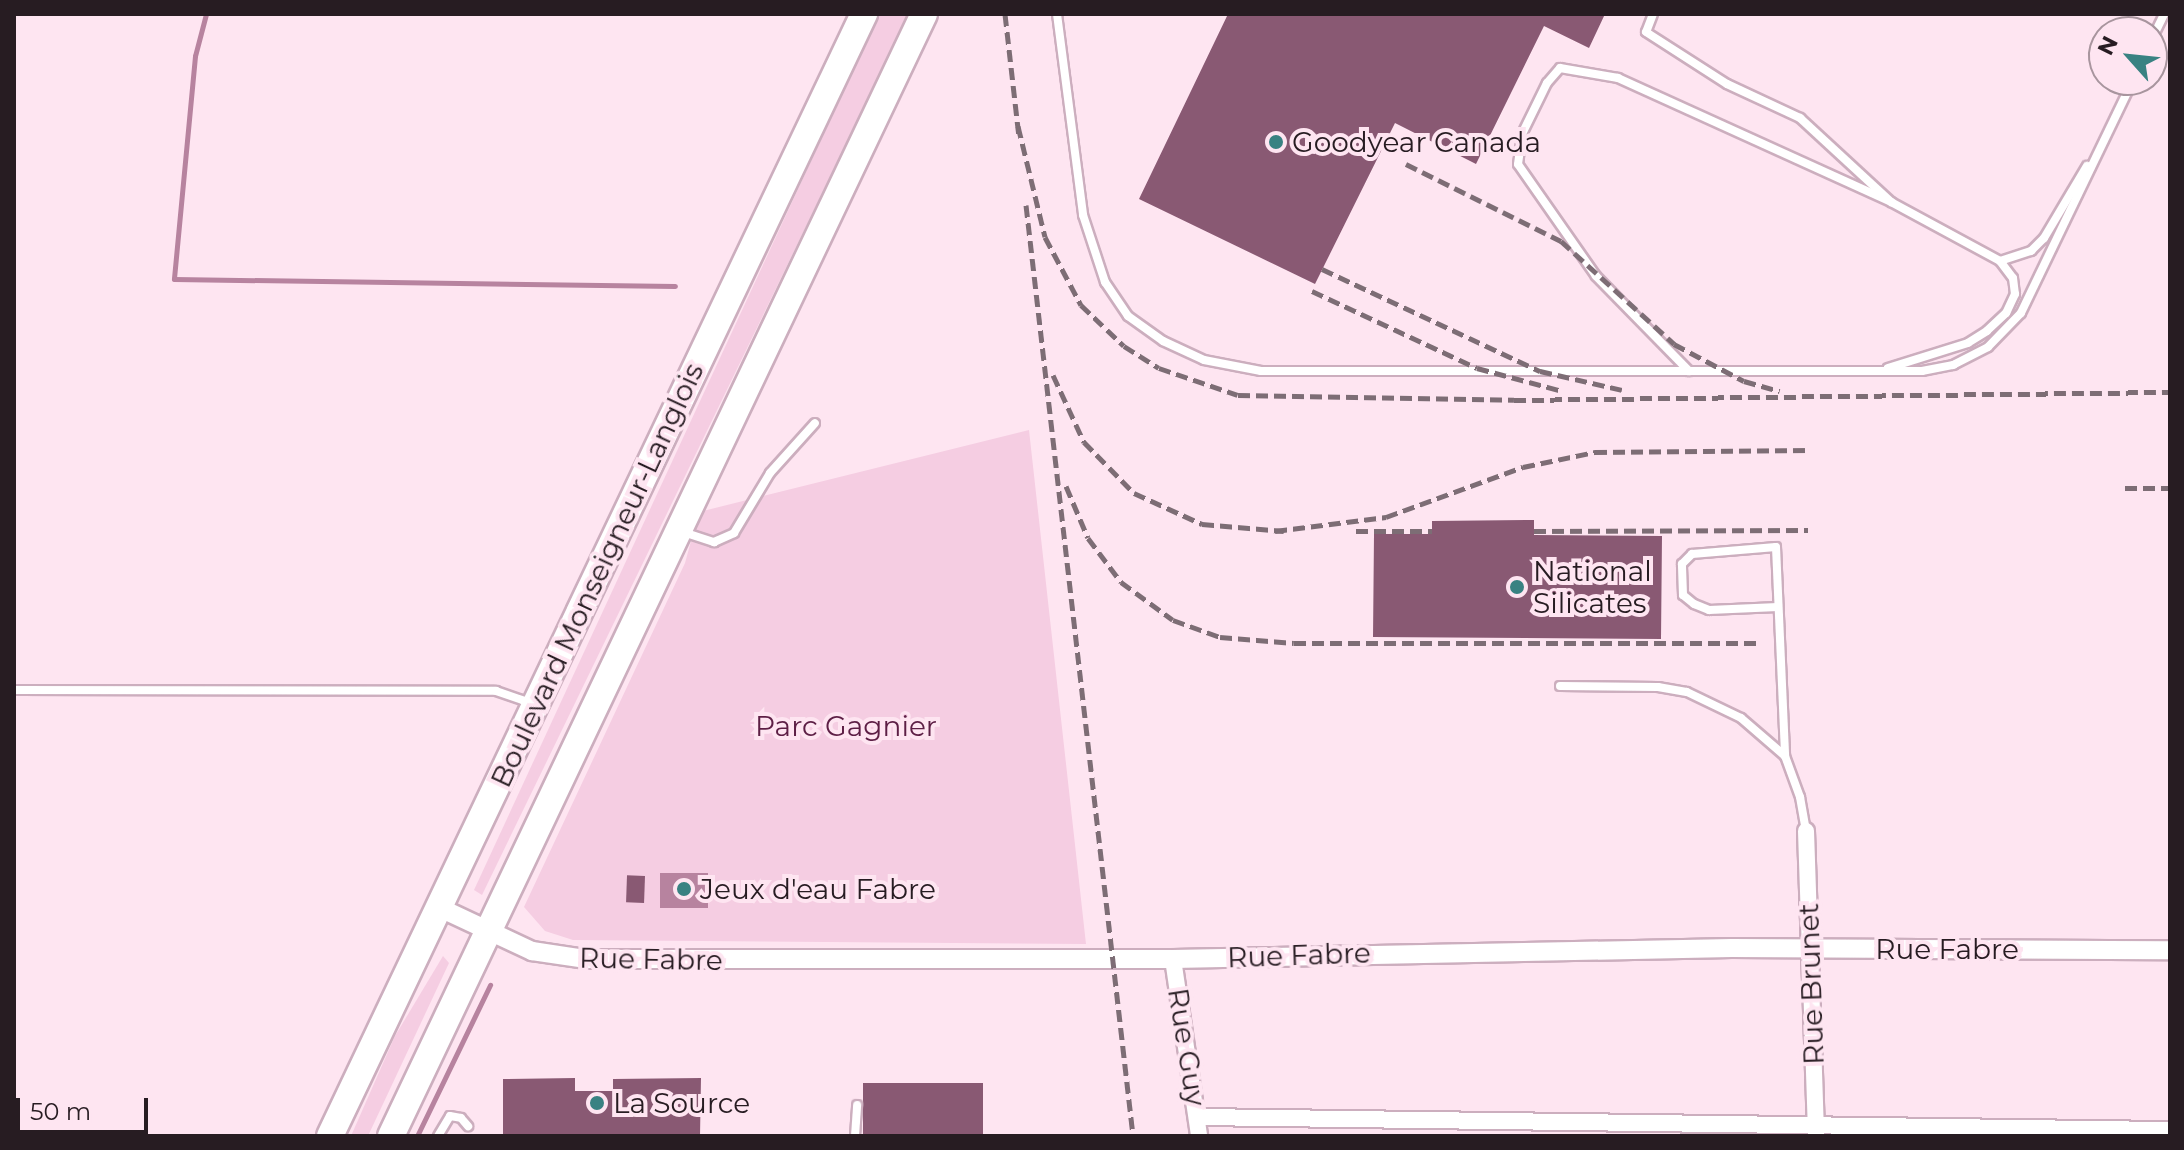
<!DOCTYPE html>
<style>
body{margin:0}
#map{position:relative;width:2184px;height:1150px;overflow:hidden;background:#fee5f1;font-family:Montserrat,sans-serif}
div>[style]{position:absolute}
[style*='--x']{left:calc(var(--x)*1px);top:calc(var(--y)*1px);width:calc(var(--w)*1px);rotate:calc(var(--a)*1deg)}
.green>*{inset:0;background:#f5cde2}
.water>*{inset:0;background:#b7839f;transform-origin:0 0}
.stream>*{height:5px;margin:-2.5px;padding:0 2.5px;transform-origin:2.5px;border-radius:2.5px;background:#b7839f}
.building>*{inset:0;background:#895973;transform-origin:0 0}
.roads{filter:drop-shadow(2px 0 #ccaebe) drop-shadow(-2px 0 #ccaebe) drop-shadow(0 2px #ccaebe) drop-shadow(0 -2px #ccaebe)}
.service>*{height:8px;margin:-4px;padding:0 4px;transform-origin:4px;border-radius:4px;background:#fff}
.minor>*{height:16px;margin:-8px;padding:0 8px;transform-origin:8px;border-radius:8px;background:#fff}
.tertiary>*{height:18px;margin:-9px;padding:0 9px;transform-origin:9px;border-radius:9px;background:#fff}
.trunk>*{height:26px;margin:-13px;padding:0 13px;transform-origin:13px;border-radius:13px;background:#fff}
.rail>*{height:5px;margin-top:-2.5px;transform-origin:0;background:repeating-linear-gradient(90deg,#7d6d75 0 12px,transparent 0 18px)}
.dots>*{width:22px;height:22px;translate:-50% -50%;box-sizing:border-box;border:4px solid #fee5f1;border-radius:50%}
span{translate:-50% -50%;white-space:nowrap;text-align:center;line-height:1.15;-webkit-text-stroke:8px #fee5f1;paint-order:stroke}
.poi-label{font-size:28px;color:#271c22}
.left{translate:0 -50%;text-align:left}
.street-label{font-size:28px;color:#271c22}
.park-label{font-size:28px;color:#5d1e45}
.frame{position:absolute;inset:0;border:16px solid #271c22;pointer-events:none}
.north{position:absolute;left:2088px;top:16px;width:80px;height:80px;box-sizing:border-box;background:#fee5f1;border:2px solid #a8959e;border-radius:50%;rotate:297deg;font-size:22px;font-weight:700;line-height:32px;text-align:center;color:#271c22}
.north::after{content:'';display:block;margin:auto;width:28px;height:36px;background:#398282;clip-path:polygon(50% 0,100% 100%,50% 72%,0 100%)}
.scale{position:absolute;left:16px;top:1098px;width:132px;height:36px;box-sizing:border-box;border:4px solid #271c22;border-top:0;padding-left:10px;font-size:24px;line-height:28px;white-space:nowrap;color:#271c22;-webkit-text-stroke:6px #fee5f1;paint-order:stroke}
</style>
<div id="map">
<div class="green">
<i style="clip-path:polygon(879px 14px,909px 14px,482px 895px,474px 890px)"></i>
<i style="clip-path:polygon(1029px 430px,1086px 944px,573px 940px,545px 931px,524px 907px,685px 563px,699px 512px)"></i>
<i style="clip-path:polygon(443px 956px,449px 963px,368px 1136px,351px 1136px,395px 1036px)"></i>
</div>
<div class="water">
<i style="left:660px;top:873px;width:48px;height:35px"></i>
</div>
<div class="stream">
<i style="--x:206;--y:14;--w:43;--a:104.7"></i>
<i style="--x:195;--y:56;--w:224;--a:95.4"></i>
<i style="--x:174;--y:279;--w:501;--a:0.8"></i>
<i style="--x:417;--y:1136;--w:168;--a:-64.2"></i>
</div>
<div class="building">
<i style="clip-path:polygon(1228px 14px,1605px 14px,1589px 48px,1544px 26px,1476px 164px,1395px 123px,1315px 284px,1139px 199px)"></i>
<i style="clip-path:polygon(1534px 520px,1534px 535px,1662px 536px,1661px 639px,1373px 637px,1374px 534px,1432px 534px,1432px 521px)"></i>
<i style="left:645px;top:876px;width:27px;height:18px;rotate:92deg"></i>
<i style="clip-path:polygon(575px 1078px,575px 1091px,613px 1091px,613px 1079px,701px 1078px,700px 1136px,503px 1136px,503px 1079px)"></i>
<i style="left:863px;top:1083px;width:120px;height:53px"></i>
</div>
<div class="roads">
<div class="service">
<i style="--x:1057;--y:14;--w:203;--a:82.6"></i>
<i style="--x:1083;--y:215;--w:71;--a:71.8"></i>
<i style="--x:1105;--y:282;--w:41;--a:55.9"></i>
<i style="--x:1128;--y:316;--w:43;--a:35.5"></i>
<i style="--x:1163;--y:341;--w:45;--a:24.9"></i>
<i style="--x:1204;--y:360;--w:58;--a:10.9"></i>
<i style="--x:1261;--y:371;--w:661;--a:0"></i>
<i style="--x:1922;--y:371;--w:32;--a:-11"></i>
<i style="--x:1953;--y:365;--w:39;--a:-27"></i>
<i style="--x:1988;--y:347;--w:47;--a:-45.9"></i>
<i style="--x:2021;--y:313;--w:259;--a:-64.3"></i>
<i style="--x:1653;--y:14;--w:19;--a:111"></i>
<i style="--x:1646;--y:32;--w:96;--a:32.7"></i>
<i style="--x:1727;--y:84;--w:81;--a:25"></i>
<i style="--x:1800;--y:118;--w:124;--a:42.7"></i>
<i style="--x:1891;--y:202;--w:124;--a:28.4"></i>
<i style="--x:2000;--y:261;--w:21;--a:53"></i>
<i style="--x:2013;--y:278;--w:16;--a:83"></i>
<i style="--x:2015;--y:294;--w:21;--a:115"></i>
<i style="--x:2006;--y:313;--w:26;--a:137"></i>
<i style="--x:1987;--y:331;--w:22;--a:148"></i>
<i style="--x:1968;--y:343;--w:84;--a:162.6"></i>
<i style="--x:2152;--y:39;--w:28;--a:-64"></i>
<i style="--x:2000;--y:261;--w:33;--a:-18"></i>
<i style="--x:2031;--y:251;--w:18;--a:-45"></i>
<i style="--x:2044;--y:238;--w:84;--a:-59.2"></i>
<i style="--x:1689;--y:371;--w:133;--a:-134.4"></i>
<i style="--x:1596;--y:276;--w:136;--a:-124.9"></i>
<i style="--x:1518;--y:164;--w:30;--a:-82"></i>
<i style="--x:1522;--y:134;--w:57;--a:-63.9"></i>
<i style="--x:1547;--y:83;--w:20;--a:-49"></i>
<i style="--x:1560;--y:68;--w:59;--a:9.8"></i>
<i style="--x:1618;--y:78;--w:300;--a:24.4"></i>
<i style="--x:683;--y:532;--w:33;--a:18"></i>
<i style="--x:714;--y:542;--w:22;--a:-24"></i>
<i style="--x:734;--y:533;--w:70;--a:-59"></i>
<i style="--x:770;--y:473;--w:67;--a:-48"></i>
<i style="--x:1778;--y:607;--w:69;--a:177.5"></i>
<i style="--x:1709;--y:610;--w:16;--a:-158"></i>
<i style="--x:1694;--y:604;--w:14;--a:-141"></i>
<i style="--x:1683;--y:595;--w:31;--a:-92"></i>
<i style="--x:1682;--y:564;--w:14;--a:-45"></i>
<i style="--x:1692;--y:554;--w:84;--a:-4.8"></i>
<i style="--x:1776;--y:547;--w:209;--a:87.5"></i>
<i style="--x:1560;--y:686;--w:98;--a:0.6"></i>
<i style="--x:1658;--y:687;--w:29;--a:10"></i>
<i style="--x:1687;--y:692;--w:60;--a:25.7"></i>
<i style="--x:1741;--y:718;--w:58;--a:40.8"></i>
<i style="--x:1785;--y:756;--w:44;--a:69.9"></i>
<i style="--x:1800;--y:797;--w:35;--a:80"></i>
<i style="--x:14;--y:690;--w:482;--a:0.1"></i>
<i style="--x:496;--y:691;--w:36;--a:19"></i>
<i style="--x:438;--y:1136;--w:23;--a:-59"></i>
<i style="--x:450;--y:1116;--w:11;--a:10"></i>
<i style="--x:461;--y:1118;--w:11;--a:49"></i>
<i style="--x:855;--y:1136;--w:31;--a:-86"></i>
</div>
<div class="minor">
<i style="--x:1806;--y:831;--w:305;--a:88.1"></i>
<i style="--x:1173;--y:959;--w:179;--a:81.6"></i>
<i style="--x:1198;--y:1117;--w:972;--a:0.77"></i>
</div>
<div class="tertiary">
<i style="--x:438;--y:907;--w:104;--a:25.1"></i>
<i style="--x:532;--y:951;--w:55;--a:8.4"></i>
<i style="--x:586;--y:959;--w:587;--a:0"></i>
<i style="--x:1173;--y:959;--w:559;--a:-1.13"></i>
<i style="--x:1732;--y:948;--w:438;--a:0.3"></i>
</div>
<div class="trunk">
<i style="--x:330;--y:1136;--w:1243;--a:-64.55"></i>
<i style="--x:391;--y:1136;--w:1242;--a:-64.59"></i>
</div>
</div>
<div class="rail">
<i style="--x:1005;--y:14;--w:124;--a:83.5"></i>
<i style="--x:1018;--y:126;--w:114;--a:76.3"></i>
<i style="--x:1045;--y:237;--w:77;--a:62.1"></i>
<i style="--x:1081;--y:305;--w:59;--a:43.6"></i>
<i style="--x:1124;--y:346;--w:41;--a:32.2"></i>
<i style="--x:1159;--y:368;--w:83;--a:18.9"></i>
<i style="--x:1238;--y:395;--w:276;--a:1"></i>
<i style="--x:1514;--y:400;--w:656;--a:-0.7"></i>
<i style="--x:1406;--y:164;--w:173;--a:26.4"></i>
<i style="--x:1561;--y:241;--w:153;--a:42.3"></i>
<i style="--x:1674;--y:344;--w:79;--a:27.9"></i>
<i style="--x:1744;--y:381;--w:37;--a:16"></i>
<i style="--x:1026;--y:205;--w:937;--a:83.44"></i>
<i style="--x:1322;--y:269;--w:241;--a:25.1"></i>
<i style="--x:1540;--y:371;--w:84;--a:13"></i>
<i style="--x:1312;--y:291;--w:182;--a:25"></i>
<i style="--x:1477;--y:368;--w:88;--a:15.1"></i>
<i style="--x:1053;--y:375;--w:74;--a:65.2"></i>
<i style="--x:1084;--y:442;--w:71;--a:45.6"></i>
<i style="--x:1134;--y:493;--w:75;--a:24.5"></i>
<i style="--x:1202;--y:524;--w:82;--a:4.9"></i>
<i style="--x:1066;--y:486;--w:56;--a:67.1"></i>
<i style="--x:1088;--y:538;--w:55;--a:53.1"></i>
<i style="--x:1121;--y:582;--w:64;--a:36.2"></i>
<i style="--x:1173;--y:620;--w:50;--a:19.9"></i>
<i style="--x:1220;--y:637;--w:74;--a:4.6"></i>
<i style="--x:1294;--y:643;--w:465;--a:0"></i>
<i style="--x:2125;--y:488;--w:45;--a:0"></i>
<i style="--x:1275;--y:531;--w:112;--a:-7.2"></i>
<i style="--x:1386;--y:517;--w:146;--a:-20.1"></i>
<i style="--x:1523;--y:467;--w:74;--a:-11.8"></i>
<i style="--x:1595;--y:452;--w:216;--a:-0.5"></i>
<i style="--x:1356;--y:531;--w:76;--a:0"></i>
<i style="--x:1534;--y:531;--w:274;--a:-0.2"></i>
</div>
<div class="dots">
<i style="left:1276px;top:142px;background:#398282"></i>
<i style="left:1517px;top:587px;background:#398282"></i>
<i style="left:684px;top:889px;background:#398282"></i>
<i style="left:597px;top:1103px;background:#398282"></i>
</div>
<div class="poi-label">
<span class="left" style="left:1292px;top:142px">Goodyear Canada</span>
<span class="left" style="left:1533px;top:587px">National<br>Silicates</span>
<span class="left" style="left:700px;top:889px">Jeux d'eau Fabre</span>
<span class="left" style="left:613px;top:1103px">La Source</span>
</div>
<div class="street-label">
<span style="left:597px;top:575px;rotate:-65deg">Boulevard Monseigneur-Langlois</span>
<span style="left:1947px;top:949px">Rue Fabre</span>
<span style="left:1299px;top:955px;rotate:-2deg">Rue Fabre</span>
<span style="left:651px;top:959px;rotate:1deg">Rue Fabre</span>
<span style="left:1811px;top:984px;rotate:-92deg">Rue Brunet</span>
<span style="left:1187px;top:1047px;rotate:81deg">Rue Guy</span>
</div>
<div class="park-label">
<span style="left:846px;top:726px">Parc Gagnier</span>
</div>
<div class="frame"></div>
<div class="north">N</div>
<div class="scale">50 m</div>
</div>
